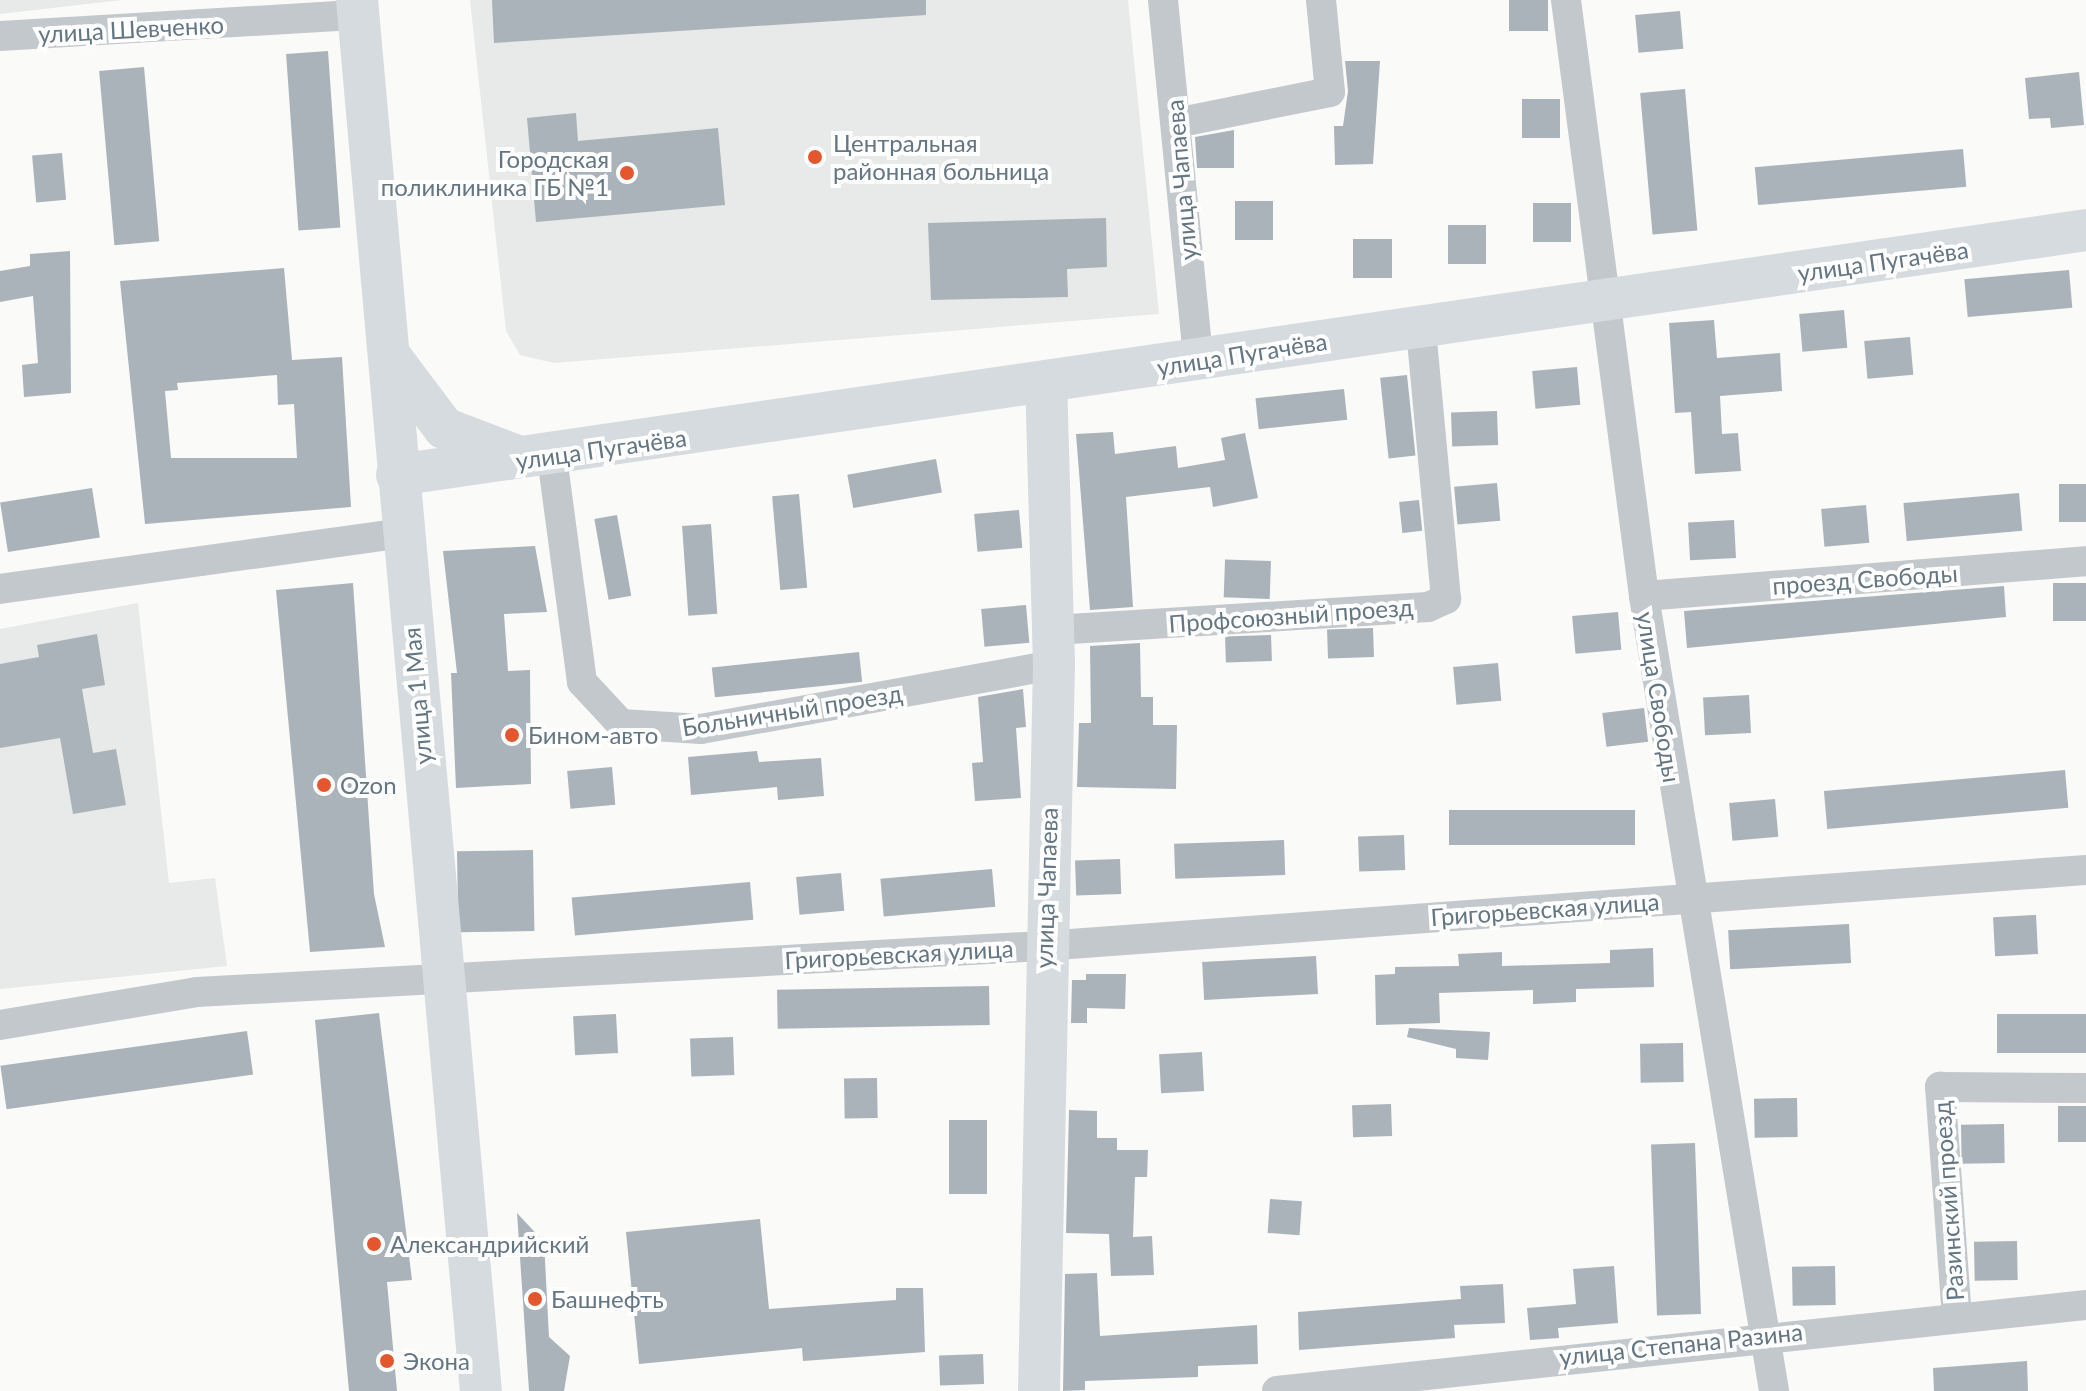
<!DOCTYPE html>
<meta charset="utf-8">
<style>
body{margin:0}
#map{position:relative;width:2086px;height:1391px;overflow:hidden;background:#fafaf8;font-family:Lato,sans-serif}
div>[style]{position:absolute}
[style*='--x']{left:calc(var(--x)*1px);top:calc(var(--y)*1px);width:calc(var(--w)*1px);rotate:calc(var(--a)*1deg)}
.built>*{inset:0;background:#e8e9e9}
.building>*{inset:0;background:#aab3b9;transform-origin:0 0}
.minor>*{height:30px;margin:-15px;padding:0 15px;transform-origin:15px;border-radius:15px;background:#c3c8cc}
.secondary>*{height:42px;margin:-21px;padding:0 21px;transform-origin:21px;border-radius:21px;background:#d6dbdf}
.dots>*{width:22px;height:22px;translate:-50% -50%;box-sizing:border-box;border:4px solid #fff;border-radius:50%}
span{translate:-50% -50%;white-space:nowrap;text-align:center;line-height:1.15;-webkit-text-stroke:8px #fff;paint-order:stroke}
.street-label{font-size:24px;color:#657683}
.poi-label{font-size:24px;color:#657683}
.left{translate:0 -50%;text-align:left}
.right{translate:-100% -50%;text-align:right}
</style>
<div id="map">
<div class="built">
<i style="clip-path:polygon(0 0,122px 0,0 14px)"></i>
<i style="clip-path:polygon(470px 0,1128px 0,1159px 314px,554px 363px,520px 355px,506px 331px)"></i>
<i style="clip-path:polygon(138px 603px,169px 883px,215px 878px,227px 966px,0 989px,0 629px)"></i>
</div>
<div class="building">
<i style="clip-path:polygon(492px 0,926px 0,926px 15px,494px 43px)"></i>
<i style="left:1509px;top:0;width:39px;height:31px"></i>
<i style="left:1680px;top:11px;width:38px;height:45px;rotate:85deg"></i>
<i style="left:328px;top:51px;width:177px;height:42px;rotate:86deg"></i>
<i style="clip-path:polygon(1345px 61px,1380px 61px,1373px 164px,1335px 165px,1334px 126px,1343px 126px,1348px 91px)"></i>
<i style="left:144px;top:67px;width:175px;height:45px;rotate:85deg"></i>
<i style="clip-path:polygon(2079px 72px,2084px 125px,2051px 128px,2050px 118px,2029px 119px,2025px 78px)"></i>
<i style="left:1685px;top:89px;width:142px;height:45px;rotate:85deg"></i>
<i style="left:1522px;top:99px;width:38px;height:39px"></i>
<i style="clip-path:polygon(576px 113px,578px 141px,718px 128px,725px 205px,536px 222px,527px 118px)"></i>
<i style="clip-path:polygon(1234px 130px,1234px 168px,1197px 168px,1195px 137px)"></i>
<i style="left:1963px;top:149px;width:38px;height:209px;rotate:85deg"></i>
<i style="left:62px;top:153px;width:47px;height:30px;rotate:85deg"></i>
<i style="left:1273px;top:201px;width:39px;height:38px;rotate:90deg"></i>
<i style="left:1533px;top:203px;width:38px;height:39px"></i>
<i style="clip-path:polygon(1106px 218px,1107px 267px,1067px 269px,1068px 297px,931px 300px,928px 223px)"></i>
<i style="left:1448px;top:225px;width:38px;height:39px"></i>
<i style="left:1353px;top:239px;width:39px;height:39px"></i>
<i style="clip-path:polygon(70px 251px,71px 393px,24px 397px,22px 365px,38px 363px,33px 296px,0 302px,0 271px,30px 266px,30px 254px)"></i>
<i style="clip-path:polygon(evenodd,284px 268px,292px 360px,342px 357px,351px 507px,145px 524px,120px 281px,284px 268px,277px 375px,278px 405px,294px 404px,297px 458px,171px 458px,165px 391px,178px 390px,177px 383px,277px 375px)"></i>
<i style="left:2069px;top:270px;width:38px;height:105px;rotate:85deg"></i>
<i style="left:1844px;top:310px;width:38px;height:45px;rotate:85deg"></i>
<i style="clip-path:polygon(1714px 320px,1717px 358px,1780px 353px,1782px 391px,1720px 396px,1722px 434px,1738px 433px,1741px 471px,1695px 474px,1691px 412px,1675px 413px,1669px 323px)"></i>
<i style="left:1910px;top:337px;width:38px;height:46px;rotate:85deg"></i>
<i style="left:1577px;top:367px;width:38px;height:45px;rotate:85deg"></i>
<i style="left:1407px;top:375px;width:81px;height:27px;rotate:84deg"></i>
<i style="left:1344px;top:389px;width:31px;height:89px;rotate:84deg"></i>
<i style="left:1497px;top:411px;width:34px;height:46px;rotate:88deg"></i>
<i style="clip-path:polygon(1113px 432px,1115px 454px,1176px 446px,1178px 468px,1225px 460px,1221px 438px,1245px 433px,1258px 498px,1213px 507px,1210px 487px,1126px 497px,1133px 607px,1090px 610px,1076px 434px)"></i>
<i style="left:936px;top:459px;width:34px;height:90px;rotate:80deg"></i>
<i style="left:1497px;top:483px;width:38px;height:43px;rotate:85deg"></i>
<i style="left:2086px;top:484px;width:38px;height:27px;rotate:90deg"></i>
<i style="left:92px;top:488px;width:50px;height:93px;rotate:81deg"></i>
<i style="left:2019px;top:493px;width:38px;height:116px;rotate:85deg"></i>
<i style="left:799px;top:494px;width:94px;height:27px;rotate:85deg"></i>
<i style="left:1419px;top:500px;width:31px;height:20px;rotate:84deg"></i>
<i style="left:1866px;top:505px;width:38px;height:45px;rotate:85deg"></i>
<i style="left:1019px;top:510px;width:38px;height:45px;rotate:85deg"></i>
<i style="left:617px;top:515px;width:82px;height:23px;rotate:80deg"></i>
<i style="left:1734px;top:520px;width:38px;height:46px;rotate:87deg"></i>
<i style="left:711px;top:524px;width:90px;height:29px;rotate:86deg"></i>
<i style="clip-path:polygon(535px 546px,547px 612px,504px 614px,508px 671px,530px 670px,531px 784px,456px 788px,451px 673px,457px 673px,443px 551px)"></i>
<i style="left:1271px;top:561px;width:38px;height:46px;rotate:92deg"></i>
<i style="clip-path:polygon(353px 583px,374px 894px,385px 947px,310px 952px,276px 590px)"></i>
<i style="left:2086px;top:583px;width:38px;height:33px;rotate:90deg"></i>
<i style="clip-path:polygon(2004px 586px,2006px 617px,1687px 648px,1684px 611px)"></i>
<i style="left:1026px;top:605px;width:38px;height:45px;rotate:85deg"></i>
<i style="left:1618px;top:612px;width:38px;height:46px;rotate:85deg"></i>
<i style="left:1373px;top:628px;width:29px;height:46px;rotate:88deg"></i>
<i style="clip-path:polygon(97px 634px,105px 685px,82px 689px,93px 753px,116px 749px,126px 805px,73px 814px,60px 738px,0 748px,0 664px,39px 657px,37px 645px)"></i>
<i style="left:1271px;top:635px;width:26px;height:46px;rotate:88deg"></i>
<i style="clip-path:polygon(1140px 643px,1141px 697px,1153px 697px,1153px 725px,1177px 725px,1176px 789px,1077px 787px,1079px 723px,1091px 723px,1090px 646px)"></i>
<i style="left:859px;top:652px;width:30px;height:148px;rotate:84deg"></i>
<i style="left:1498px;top:663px;width:38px;height:45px;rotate:85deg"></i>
<i style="clip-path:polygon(1023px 689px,1026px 727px,1016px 728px,1021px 798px,975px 801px,972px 763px,983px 762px,978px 697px)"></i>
<i style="left:1749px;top:695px;width:38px;height:46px;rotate:87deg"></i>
<i style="left:1644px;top:708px;width:34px;height:42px;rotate:83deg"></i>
<i style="clip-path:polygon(757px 751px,759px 762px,821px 758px,824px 796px,778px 800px,777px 787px,691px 795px,688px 757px)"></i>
<i style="left:612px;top:767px;width:38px;height:45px;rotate:85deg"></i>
<i style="left:2065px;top:770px;width:38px;height:242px;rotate:85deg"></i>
<i style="left:1775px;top:799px;width:38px;height:46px;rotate:85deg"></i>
<i style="left:1635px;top:810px;width:35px;height:186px;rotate:90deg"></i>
<i style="left:1404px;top:835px;width:35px;height:46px;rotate:88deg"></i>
<i style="left:1284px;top:840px;width:35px;height:110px;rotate:88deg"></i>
<i style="left:533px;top:850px;width:81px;height:76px;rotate:89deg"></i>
<i style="left:1120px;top:859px;width:35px;height:45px;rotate:88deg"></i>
<i style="left:992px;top:869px;width:38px;height:112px;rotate:85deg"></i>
<i style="left:841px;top:873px;width:38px;height:45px;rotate:85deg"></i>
<i style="left:750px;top:882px;width:38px;height:179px;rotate:85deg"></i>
<i style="left:2036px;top:915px;width:39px;height:43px;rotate:87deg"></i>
<i style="left:1849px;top:924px;width:39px;height:121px;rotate:87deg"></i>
<i style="clip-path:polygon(1653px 948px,1654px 987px,1576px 989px,1576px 1002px,1533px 1004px,1533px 990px,1439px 993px,1440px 1023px,1376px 1025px,1375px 975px,1395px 974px,1395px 967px,1459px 966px,1458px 954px,1502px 952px,1502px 966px,1610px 963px,1610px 950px)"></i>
<i style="left:1316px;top:956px;width:38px;height:114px;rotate:87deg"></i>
<i style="clip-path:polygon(1086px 974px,1126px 974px,1125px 1009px,1087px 1008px,1087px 1023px,1071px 1023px,1072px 980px,1086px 980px)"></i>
<i style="left:989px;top:986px;width:39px;height:212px;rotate:89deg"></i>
<i style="clip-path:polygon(379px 1013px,412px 1280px,387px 1282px,397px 1391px,349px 1391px,315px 1020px)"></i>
<i style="left:616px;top:1014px;width:39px;height:43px;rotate:87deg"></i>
<i style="left:2086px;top:1014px;width:39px;height:89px;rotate:90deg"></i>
<i style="clip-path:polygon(1409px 1028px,1490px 1032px,1488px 1060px,1456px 1058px,1456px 1049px,1407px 1037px)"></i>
<i style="left:247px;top:1031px;width:44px;height:249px;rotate:82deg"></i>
<i style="left:733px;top:1037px;width:38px;height:43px;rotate:88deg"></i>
<i style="left:1683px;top:1043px;width:39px;height:43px;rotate:89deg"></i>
<i style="left:1202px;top:1052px;width:39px;height:43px;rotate:87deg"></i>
<i style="left:877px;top:1078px;width:40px;height:33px;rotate:89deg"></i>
<i style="left:1797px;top:1098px;width:39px;height:43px;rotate:89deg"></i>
<i style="left:1391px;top:1104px;width:32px;height:39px;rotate:88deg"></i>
<i style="left:2058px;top:1106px;width:28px;height:36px"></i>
<i style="clip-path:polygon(1069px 1110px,1097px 1111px,1097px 1138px,1117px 1138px,1117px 1150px,1148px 1150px,1147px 1177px,1135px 1177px,1133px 1237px,1152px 1236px,1154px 1275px,1111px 1276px,1109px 1234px,1066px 1233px)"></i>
<i style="left:949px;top:1120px;width:38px;height:74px"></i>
<i style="left:2004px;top:1124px;width:39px;height:43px;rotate:89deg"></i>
<i style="left:1695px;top:1143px;width:171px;height:44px;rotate:88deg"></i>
<i style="left:1270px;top:1199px;width:32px;height:34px;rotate:4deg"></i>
<i style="clip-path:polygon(517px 1213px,544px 1242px,549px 1337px,570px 1356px,564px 1391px,529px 1391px)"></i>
<i style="clip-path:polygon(760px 1219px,769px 1309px,896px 1300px,896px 1288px,923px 1288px,925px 1352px,803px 1361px,802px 1348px,639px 1364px,626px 1232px)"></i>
<i style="left:2017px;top:1241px;width:39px;height:43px;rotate:89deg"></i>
<i style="clip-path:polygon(1614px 1266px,1618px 1323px,1558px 1328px,1559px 1338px,1530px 1340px,1527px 1308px,1576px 1304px,1573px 1269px)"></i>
<i style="left:1835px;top:1266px;width:39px;height:43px;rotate:89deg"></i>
<i style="clip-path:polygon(1097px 1273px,1100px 1336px,1257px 1325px,1258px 1364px,1198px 1366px,1198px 1377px,1085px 1381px,1085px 1390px,1063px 1391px,1065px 1274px)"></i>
<i style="clip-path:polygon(1503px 1284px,1505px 1323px,1454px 1325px,1455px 1338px,1299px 1350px,1298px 1312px,1461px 1299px,1460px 1286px)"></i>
<i style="left:983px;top:1354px;width:30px;height:44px;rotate:88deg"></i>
<i style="clip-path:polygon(2027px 1361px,2028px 1391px,1934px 1391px,1933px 1368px)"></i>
</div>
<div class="minor">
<i style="--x:1163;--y:0;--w:362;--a:84.4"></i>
<i style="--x:1566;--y:0;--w:601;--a:82.54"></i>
<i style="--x:1644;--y:596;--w:806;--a:80.71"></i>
<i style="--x:0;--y:36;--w:359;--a:-3.4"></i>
<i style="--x:1176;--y:123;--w:157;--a:-11.4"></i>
<i style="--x:1330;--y:92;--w:92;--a:-95.6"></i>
<i style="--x:552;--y:457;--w:227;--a:82.4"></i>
<i style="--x:582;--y:682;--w:57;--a:47.1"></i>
<i style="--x:621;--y:724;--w:80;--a:3.6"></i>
<i style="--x:701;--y:729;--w:359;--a:-10.3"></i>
<i style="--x:0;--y:589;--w:406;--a:-7.9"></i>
<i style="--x:1644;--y:596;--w:443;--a:-4.5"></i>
<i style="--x:1053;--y:630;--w:376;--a:-3.5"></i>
<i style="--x:1428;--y:607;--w:20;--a:-24"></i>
<i style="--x:1446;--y:599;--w:272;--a:-95.3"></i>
<i style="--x:0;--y:1025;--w:200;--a:-9.5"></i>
<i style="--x:197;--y:992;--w:847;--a:-3.11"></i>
<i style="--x:1043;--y:946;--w:1046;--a:-4.17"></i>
<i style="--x:1957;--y:1318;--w:232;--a:-94.2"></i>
<i style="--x:1940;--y:1087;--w:146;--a:0.4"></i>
<i style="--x:1277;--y:1391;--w:814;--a:-6.07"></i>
</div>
<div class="secondary">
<i style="--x:357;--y:0;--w:1397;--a:84.91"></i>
<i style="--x:390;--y:356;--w:90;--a:53.1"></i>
<i style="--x:444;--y:428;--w:78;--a:21"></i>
<i style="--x:397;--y:475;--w:1707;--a:-8.25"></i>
<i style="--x:1039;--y:1391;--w:726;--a:-88.82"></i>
<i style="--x:1054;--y:665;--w:280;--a:-91.6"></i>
</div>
<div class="dots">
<i style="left:815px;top:157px;background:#e4572e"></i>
<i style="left:627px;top:173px;background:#e4572e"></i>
<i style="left:512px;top:735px;background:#e4572e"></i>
<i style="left:324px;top:785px;background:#e4572e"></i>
<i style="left:374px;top:1244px;background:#e4572e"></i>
<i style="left:535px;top:1299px;background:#e4572e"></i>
<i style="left:387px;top:1361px;background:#e4572e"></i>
</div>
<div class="street-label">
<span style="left:131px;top:29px;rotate:-3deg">улица Шевченко</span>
<span style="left:1181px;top:180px;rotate:-95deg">улица Чапаева</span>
<span style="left:1883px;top:261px;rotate:-8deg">улица Пугачёва</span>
<span style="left:1242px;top:354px;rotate:-9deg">улица Пугачёва</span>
<span style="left:601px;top:449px;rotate:-8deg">улица Пугачёва</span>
<span style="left:1865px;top:579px;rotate:-4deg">проезд Свободы</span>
<span style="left:1291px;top:615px;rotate:-4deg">Профсоюзный проезд</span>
<span style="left:417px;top:696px;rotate:-95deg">улица 1 Мая</span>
<span style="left:1659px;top:697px;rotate:81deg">улица Свободы</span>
<span style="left:792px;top:710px;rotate:-9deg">Больничный проезд</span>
<span style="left:1046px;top:888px;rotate:-88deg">улица Чапаева</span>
<span style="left:1545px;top:909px;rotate:-4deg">Григорьевская улица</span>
<span style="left:899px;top:954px;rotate:-3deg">Григорьевская улица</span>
<span style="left:1948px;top:1201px;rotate:-94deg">Разинский проезд</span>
<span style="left:1681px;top:1344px;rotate:-6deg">улица Степана Разина</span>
</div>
<div class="poi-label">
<span class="left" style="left:833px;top:157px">Центральная<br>районная больница</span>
<span class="right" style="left:609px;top:173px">Городская<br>поликлиника ГБ №1</span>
<span class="left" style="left:528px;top:735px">Бином-авто</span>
<span class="left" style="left:340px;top:785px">Ozon</span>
<span class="left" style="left:390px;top:1244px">Александрийский</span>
<span class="left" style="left:551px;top:1299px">Башнефть</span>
<span class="left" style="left:403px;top:1361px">Экона</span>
</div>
</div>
